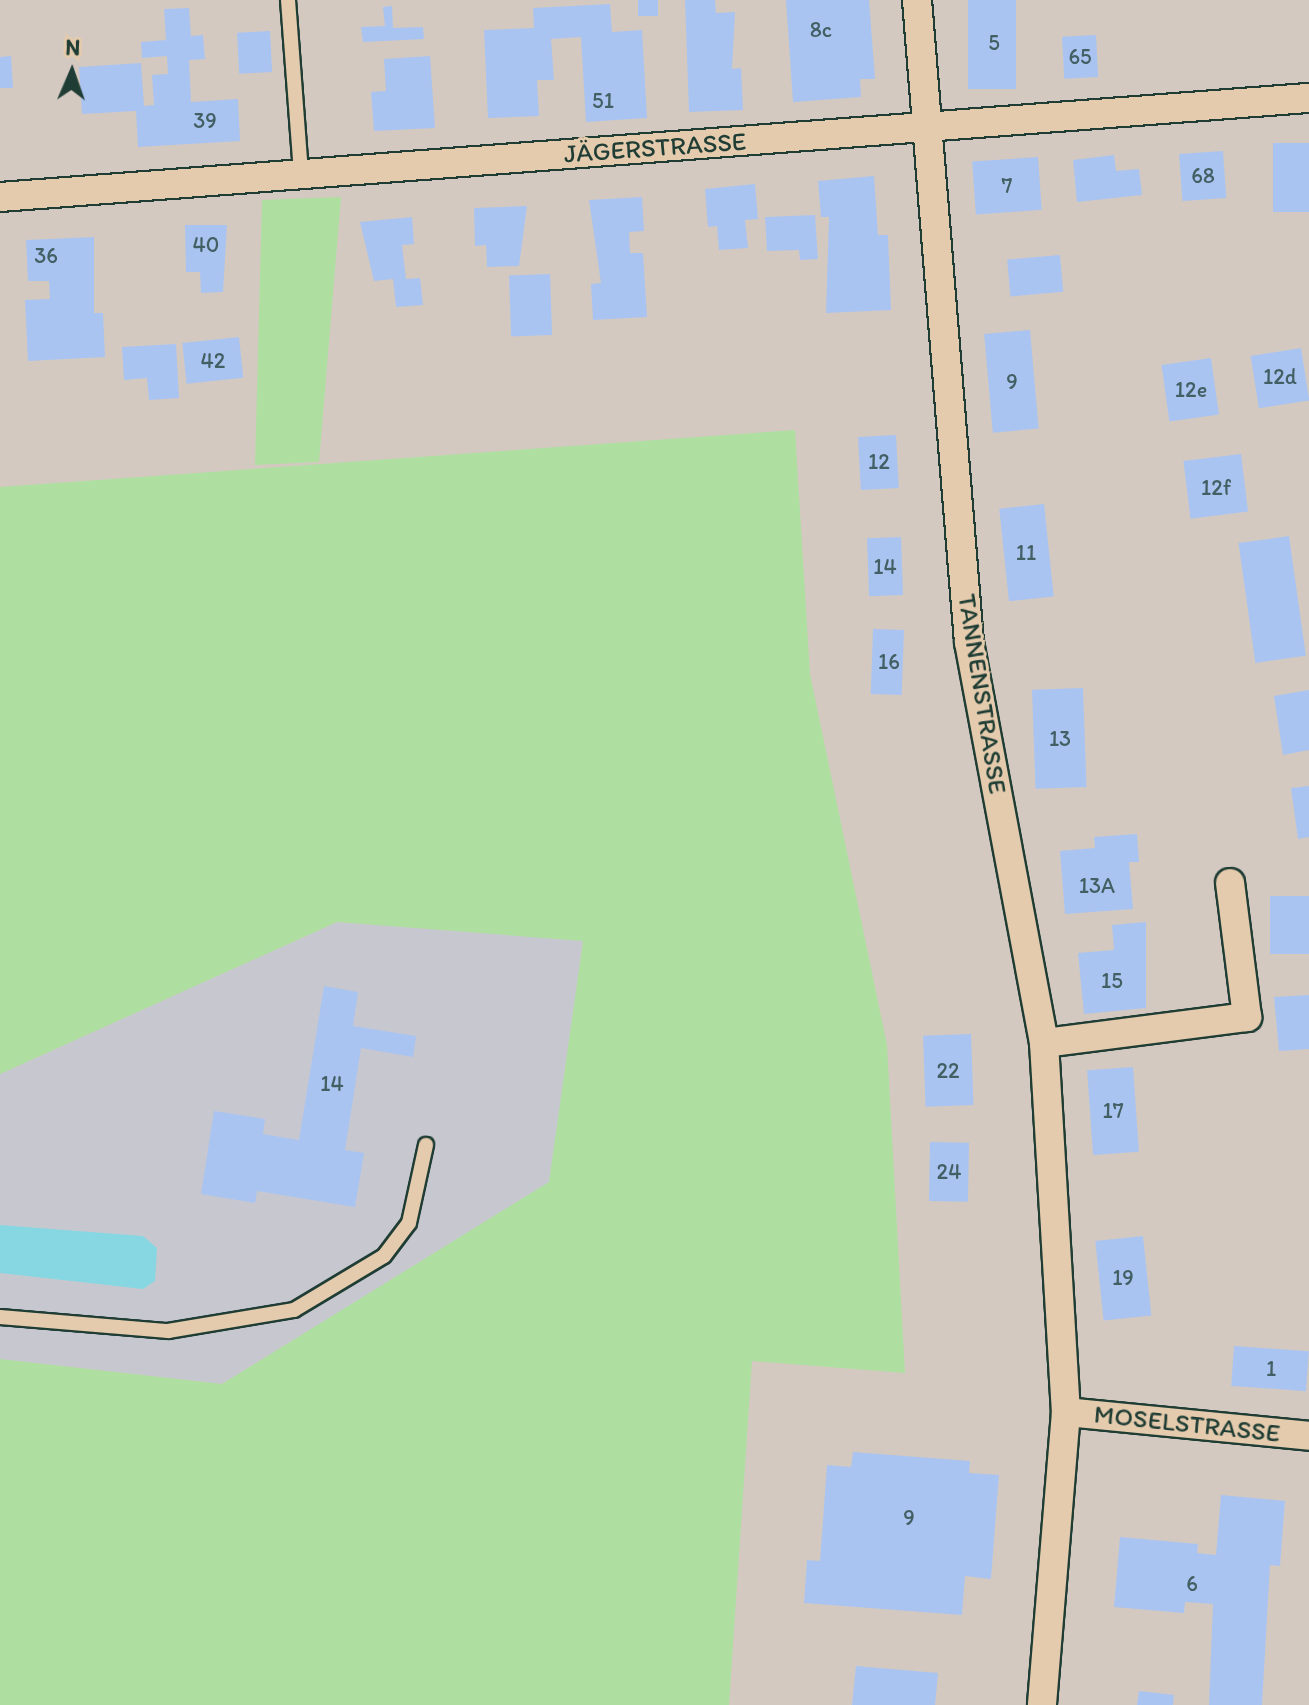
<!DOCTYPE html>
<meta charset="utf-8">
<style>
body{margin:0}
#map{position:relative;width:1309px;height:1705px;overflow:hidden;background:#d3c9c1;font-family:Itim,sans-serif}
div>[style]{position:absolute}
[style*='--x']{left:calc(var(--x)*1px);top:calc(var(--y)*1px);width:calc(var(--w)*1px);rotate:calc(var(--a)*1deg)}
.built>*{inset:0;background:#c7c8cf}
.green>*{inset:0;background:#aedfa0}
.water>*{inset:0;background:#86d7e1}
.building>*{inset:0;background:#aac4f1;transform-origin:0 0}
.roads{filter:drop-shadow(2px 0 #1f3d34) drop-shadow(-2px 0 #1f3d34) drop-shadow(0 2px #1f3d34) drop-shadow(0 -2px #1f3d34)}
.lane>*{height:14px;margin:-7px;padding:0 7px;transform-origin:7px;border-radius:7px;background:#e5cbad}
.street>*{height:28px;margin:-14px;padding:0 14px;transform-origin:14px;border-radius:14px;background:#e5cbad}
span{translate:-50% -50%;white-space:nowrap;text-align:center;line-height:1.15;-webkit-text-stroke:6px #e5cbad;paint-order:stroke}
.number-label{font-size:22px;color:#425f63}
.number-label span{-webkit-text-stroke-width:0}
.street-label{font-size:26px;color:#1f3d34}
.north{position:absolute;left:32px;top:32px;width:80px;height:80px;-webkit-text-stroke:6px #e5cbad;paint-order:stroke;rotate:2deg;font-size:22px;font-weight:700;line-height:32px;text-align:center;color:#1f3d34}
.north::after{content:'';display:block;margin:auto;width:28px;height:36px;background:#1f3d34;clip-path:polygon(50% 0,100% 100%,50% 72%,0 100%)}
</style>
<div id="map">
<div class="built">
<i style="clip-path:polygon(337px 922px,583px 940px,550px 1182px,222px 1384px,0 1359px,0 1074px)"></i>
</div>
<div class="green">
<i style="clip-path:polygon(341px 197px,319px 462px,255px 465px,262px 200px)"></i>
<i style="clip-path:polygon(795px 430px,810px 674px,887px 1045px,905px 1373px,752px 1361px,729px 1705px,0 1705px,0 1359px,222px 1384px,549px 1182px,583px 941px,337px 922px,0 1074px,0 487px)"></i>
</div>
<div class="water">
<i style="clip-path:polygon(0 1225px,143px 1236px,157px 1248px,155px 1281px,143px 1289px,0 1273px)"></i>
</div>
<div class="building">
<i style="left:638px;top:0;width:20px;height:16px"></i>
<i style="clip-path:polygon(685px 0,715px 0,716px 13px,735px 12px,732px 69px,741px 68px,743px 110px,689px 112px)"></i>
<i style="clip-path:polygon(786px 0,869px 0,875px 79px,860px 79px,861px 97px,793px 102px)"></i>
<i style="left:968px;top:0;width:48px;height:89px"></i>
<i style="clip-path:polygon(610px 4px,612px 32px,642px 30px,647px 118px,586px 122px,581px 37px,551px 39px,554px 80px,537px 80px,539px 116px,488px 118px,484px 30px,534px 28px,533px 8px)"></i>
<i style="clip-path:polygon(392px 6px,393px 28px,423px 27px,424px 39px,363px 42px,361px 27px,385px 26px,383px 7px)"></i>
<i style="clip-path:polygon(189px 8px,191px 36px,203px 35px,205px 59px,189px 60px,191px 102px,238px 99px,240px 141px,138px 147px,136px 111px,82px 114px,79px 67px,141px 63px,144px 106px,154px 105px,152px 75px,168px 74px,167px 56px,142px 58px,141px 42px,166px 40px,164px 9px)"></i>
<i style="left:270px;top:31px;width:41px;height:33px;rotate:87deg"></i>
<i style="left:1096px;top:35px;width:42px;height:34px;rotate:87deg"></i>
<i style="clip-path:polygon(11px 56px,13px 88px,0 88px,0 57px)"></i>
<i style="clip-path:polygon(430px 56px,435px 128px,374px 131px,371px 92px,386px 91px,384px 59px)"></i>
<i style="left:1309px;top:143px;width:69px;height:36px;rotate:90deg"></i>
<i style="left:1223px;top:151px;width:47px;height:44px;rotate:86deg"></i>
<i style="clip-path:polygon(1114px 155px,1116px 171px,1139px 169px,1142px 195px,1077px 202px,1073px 160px)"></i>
<i style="left:1038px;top:157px;width:53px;height:66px;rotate:86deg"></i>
<i style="clip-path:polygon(874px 176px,878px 235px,888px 235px,891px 310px,826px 313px,829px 217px,821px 217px,818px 181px)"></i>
<i style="clip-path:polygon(755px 184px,758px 219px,745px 220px,748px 248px,719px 250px,717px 226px,708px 227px,705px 189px)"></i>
<i style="clip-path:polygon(642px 197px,644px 231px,629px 232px,630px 253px,643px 253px,647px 317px,593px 320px,591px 284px,601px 283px,589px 200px)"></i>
<i style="clip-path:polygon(527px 206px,519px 266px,487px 267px,486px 245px,475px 246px,474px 208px)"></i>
<i style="clip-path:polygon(815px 215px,818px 259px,800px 260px,799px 250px,767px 251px,765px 217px)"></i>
<i style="clip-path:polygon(412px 217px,414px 244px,402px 245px,406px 279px,420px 278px,423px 305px,396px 307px,393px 279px,374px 281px,360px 222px)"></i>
<i style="clip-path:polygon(185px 225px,227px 225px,223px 292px,201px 293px,200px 272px,186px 272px)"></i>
<i style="clip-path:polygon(94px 237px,94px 313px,103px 313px,105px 357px,28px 361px,25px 300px,50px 299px,49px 281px,28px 281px,26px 240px)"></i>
<i style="left:1060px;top:255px;width:37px;height:53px;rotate:85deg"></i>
<i style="left:550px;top:274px;width:61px;height:41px;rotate:88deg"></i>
<i style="left:1030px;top:330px;width:99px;height:46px;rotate:85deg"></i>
<i style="left:239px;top:337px;width:41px;height:57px;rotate:84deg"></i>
<i style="clip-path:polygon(176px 344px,179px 398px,149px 400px,147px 378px,124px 380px,122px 347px)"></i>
<i style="left:1301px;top:348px;width:53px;height:51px;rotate:81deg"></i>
<i style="left:1211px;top:358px;width:57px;height:50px;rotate:82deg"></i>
<i style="left:896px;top:435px;width:53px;height:38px;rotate:87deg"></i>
<i style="left:1241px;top:454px;width:58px;height:58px;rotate:83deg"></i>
<i style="left:1044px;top:504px;width:93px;height:45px;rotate:84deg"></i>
<i style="left:1289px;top:536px;width:121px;height:51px;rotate:82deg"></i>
<i style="left:901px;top:537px;width:58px;height:34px;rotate:88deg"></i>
<i style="left:873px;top:629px;width:31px;height:65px;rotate:2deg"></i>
<i style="left:1083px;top:688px;width:99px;height:51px;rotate:88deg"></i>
<i style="clip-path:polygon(1309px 690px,1309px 750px,1283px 755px,1274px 696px)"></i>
<i style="clip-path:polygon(1309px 786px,1309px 837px,1298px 839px,1291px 788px)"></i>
<i style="clip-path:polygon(1137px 834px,1139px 862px,1129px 862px,1133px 909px,1065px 914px,1060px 851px,1095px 848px,1094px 837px)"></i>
<i style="left:1309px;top:896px;width:58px;height:39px;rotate:90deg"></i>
<i style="clip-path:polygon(1146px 922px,1146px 1008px,1084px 1014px,1078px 953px,1114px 950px,1112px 925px)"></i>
<i style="clip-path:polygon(324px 986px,358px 992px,353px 1026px,416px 1036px,413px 1057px,361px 1048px,345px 1150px,364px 1153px,355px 1207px,257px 1191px,255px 1203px,201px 1194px,214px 1111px,265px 1119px,263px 1134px,299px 1140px)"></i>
<i style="clip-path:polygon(1309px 995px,1309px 1049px,1279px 1051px,1274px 997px)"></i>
<i style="left:971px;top:1034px;width:71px;height:48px;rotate:88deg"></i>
<i style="left:1133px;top:1067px;width:85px;height:46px;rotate:86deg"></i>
<i style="left:930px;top:1142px;width:39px;height:59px;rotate:1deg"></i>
<i style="left:1143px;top:1236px;width:80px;height:48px;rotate:84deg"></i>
<i style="left:1234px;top:1346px;width:75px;height:40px;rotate:4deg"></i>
<i style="clip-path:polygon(853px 1452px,970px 1461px,969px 1473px,999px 1475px,991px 1579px,965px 1576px,962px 1615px,804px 1603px,807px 1560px,820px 1561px,827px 1465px,851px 1467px)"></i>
<i style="clip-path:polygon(1221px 1495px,1285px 1501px,1280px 1566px,1270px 1565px,1262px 1705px,1209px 1705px,1213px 1604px,1185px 1602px,1184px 1613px,1114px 1607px,1120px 1537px,1198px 1544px,1197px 1553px,1216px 1555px)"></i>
<i style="clip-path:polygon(856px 1666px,938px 1673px,935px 1705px,852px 1705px)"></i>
<i style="clip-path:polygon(1139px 1691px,1174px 1695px,1173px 1705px,1137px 1705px)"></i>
</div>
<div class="roads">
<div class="lane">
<i style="--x:288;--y:0;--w:173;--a:85.7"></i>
<i style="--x:0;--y:1317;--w:169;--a:4.8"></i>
<i style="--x:168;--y:1331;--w:128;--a:-9.5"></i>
<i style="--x:294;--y:1310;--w:105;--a:-31"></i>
<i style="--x:384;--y:1256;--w:41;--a:-52.9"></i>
<i style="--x:409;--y:1223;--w:80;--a:-77.7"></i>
</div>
<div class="street">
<i style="--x:917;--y:0;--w:644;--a:85.37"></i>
<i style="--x:969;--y:642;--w:408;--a:79.4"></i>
<i style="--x:1044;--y:1043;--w:370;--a:86.6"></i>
<i style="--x:1066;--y:1412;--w:294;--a:94.7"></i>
<i style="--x:0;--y:197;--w:1313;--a:-4.33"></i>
<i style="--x:1044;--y:1043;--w:205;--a:-7.3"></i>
<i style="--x:1247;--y:1017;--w:135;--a:-97.2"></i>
<i style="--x:1066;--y:1412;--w:244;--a:5.6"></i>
</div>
</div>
<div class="number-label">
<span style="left:821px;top:30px">8c</span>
<span style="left:994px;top:43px">5</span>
<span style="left:1080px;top:57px">65</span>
<span style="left:603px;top:101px">51</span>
<span style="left:205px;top:121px">39</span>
<span style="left:1203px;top:176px">68</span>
<span style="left:1007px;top:186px">7</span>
<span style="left:206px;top:245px">40</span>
<span style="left:46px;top:256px">36</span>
<span style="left:213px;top:361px">42</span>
<span style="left:1280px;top:377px">12d</span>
<span style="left:1012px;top:382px">9</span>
<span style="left:1191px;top:390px">12e</span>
<span style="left:879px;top:462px">12</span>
<span style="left:1216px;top:488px">12f</span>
<span style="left:1026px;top:553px">11</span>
<span style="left:885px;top:567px">14</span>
<span style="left:889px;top:662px">16</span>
<span style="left:1060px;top:739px">13</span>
<span style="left:1097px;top:886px">13A</span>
<span style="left:1112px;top:981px">15</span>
<span style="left:948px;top:1071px">22</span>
<span style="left:332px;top:1084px">14</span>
<span style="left:1113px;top:1111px">17</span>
<span style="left:949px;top:1172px">24</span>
<span style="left:1123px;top:1278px">19</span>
<span style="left:1271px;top:1369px">1</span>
<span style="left:909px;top:1518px">9</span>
<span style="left:1192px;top:1584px">6</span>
</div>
<div class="street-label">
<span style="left:655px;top:148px;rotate:-4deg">JÄGERSTRASSE</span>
<span style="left:982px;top:694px;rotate:81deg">TANNENSTRASSE</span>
<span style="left:1187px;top:1424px;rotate:6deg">MOSELSTRASSE</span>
</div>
<div class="north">N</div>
</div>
